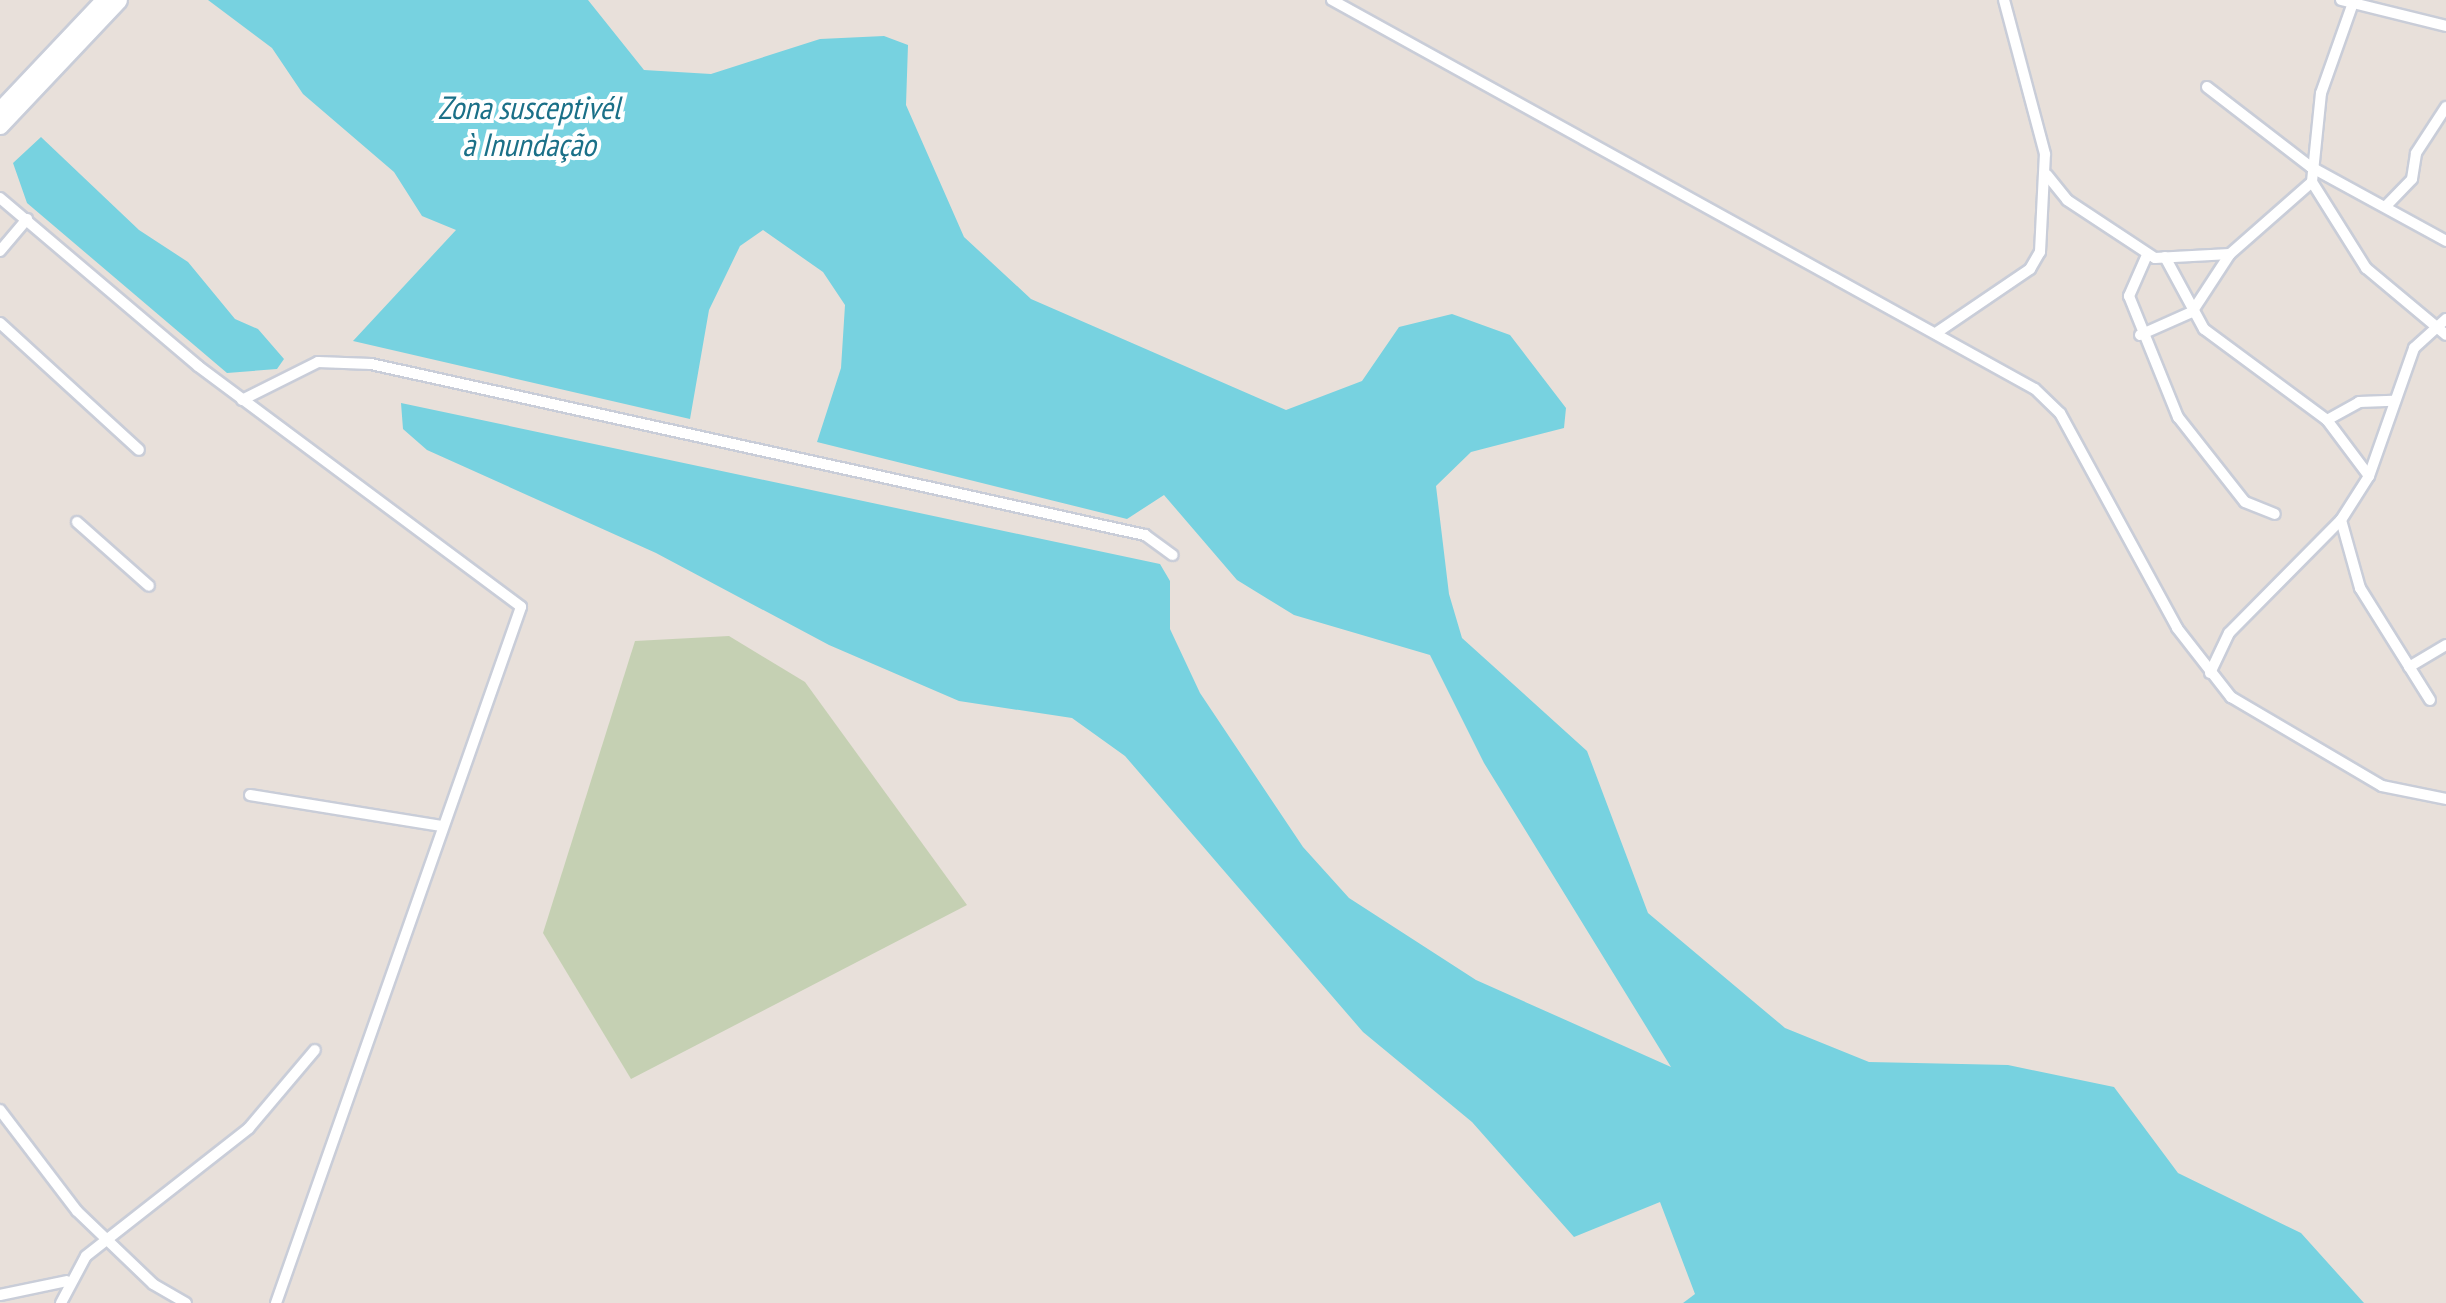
<!DOCTYPE html>
<meta charset="utf-8">
<style>
body{margin:0}
#map{position:relative;width:2446px;height:1303px;overflow:hidden;background:#e8e0da;font-family:"PT Sans Narrow",sans-serif}
div>[style]{position:absolute}
[style*='--x']{left:calc(var(--x)*1px);top:calc(var(--y)*1px);width:calc(var(--w)*1px);rotate:calc(var(--a)*1deg)}
.cemetery>*{inset:0;background:#c5d0b3}
.water>*{inset:0;background:#77d2e0}
.roads{filter:drop-shadow(2px 0 #c9cdd8) drop-shadow(-2px 0 #c9cdd8) drop-shadow(0 2px #c9cdd8) drop-shadow(0 -2px #c9cdd8)}
.street>*{height:10px;margin:-5px;padding:0 5px;transform-origin:5px;border-radius:5px;background:#fff}
.secondary>*{height:15px;margin:-7.5px;padding:0 7.5px;transform-origin:7.5px;border-radius:7.5px;background:#fff}
span{translate:-50% -50%;white-space:nowrap;text-align:center;line-height:1.15;-webkit-text-stroke:8px #fff;paint-order:stroke}
.water-label{font-size:32px;color:#1b7088;font-style:italic}
</style>
<div id="map">
<div class="cemetery">
<i style="clip-path:polygon(729px 636px,805px 682px,967px 905px,631px 1079px,543px 933px,635px 641px)"></i>
</div>
<div class="water">
<i style="clip-path:polygon(208px 0,588px 0,644px 70px,711px 74px,820px 39px,884px 36px,908px 45px,906px 105px,964px 237px,1031px 299px,1286px 410px,1362px 381px,1399px 327px,1452px 314px,1510px 335px,1566px 408px,1564px 428px,1471px 452px,1436px 486px,1449px 594px,1462px 638px,1587px 751px,1648px 913px,1785px 1028px,1869px 1062px,2008px 1065px,2114px 1087px,2178px 1173px,2301px 1233px,2364px 1303px,1683px 1303px,1695px 1294px,1660px 1202px,1574px 1237px,1472px 1122px,1363px 1032px,1125px 756px,1072px 718px,959px 701px,829px 645px,656px 553px,427px 450px,403px 429px,401px 403px,1160px 564px,1170px 581px,1170px 629px,1200px 693px,1303px 847px,1349px 898px,1476px 980px,1671px 1067px,1484px 763px,1430px 655px,1294px 615px,1237px 580px,1164px 495px,1127px 519px,817px 442px,841px 368px,845px 305px,823px 272px,763px 230px,740px 246px,709px 310px,690px 419px,353px 341px,456px 230px,422px 216px,394px 172px,303px 94px,272px 48px)"></i>
<i style="clip-path:polygon(41px 137px,139px 230px,188px 262px,235px 319px,258px 329px,284px 359px,277px 369px,227px 373px,27px 203px,13px 163px)"></i>
</div>
<div class="roads">
<div class="street">
<i style="--x:1332;--y:0;--w:803;--a:28.96"></i>
<i style="--x:2035;--y:389;--w:35;--a:44"></i>
<i style="--x:2060;--y:413;--w:245;--a:61.4"></i>
<i style="--x:2177;--y:628;--w:88;--a:52"></i>
<i style="--x:2231;--y:697;--w:175;--a:30.5"></i>
<i style="--x:2382;--y:786;--w:65;--a:11.5"></i>
<i style="--x:2341;--y:0;--w:108;--a:13.9"></i>
<i style="--x:2354;--y:0;--w:99;--a:109.5"></i>
<i style="--x:2321;--y:93;--w:89;--a:95.8"></i>
<i style="--x:2312;--y:182;--w:102;--a:57.9"></i>
<i style="--x:2366;--y:268;--w:104;--a:39.9"></i>
<i style="--x:2207;--y:87;--w:131;--a:37.6"></i>
<i style="--x:2311;--y:167;--w:154;--a:28.7"></i>
<i style="--x:2047;--y:175;--w:32;--a:51"></i>
<i style="--x:2067;--y:200;--w:105;--a:33.4"></i>
<i style="--x:2155;--y:258;--w:75;--a:-3.1"></i>
<i style="--x:2230;--y:254;--w:109;--a:-41.3"></i>
<i style="--x:0;--y:198;--w:260;--a:40.3"></i>
<i style="--x:198;--y:366;--w:403;--a:36.7"></i>
<i style="--x:521;--y:607;--w:738;--a:109.39"></i>
<i style="--x:2387;--y:205;--w:36;--a:-46"></i>
<i style="--x:2412;--y:179;--w:26;--a:-81"></i>
<i style="--x:2416;--y:153;--w:55;--a:-56.9"></i>
<i style="--x:0;--y:251;--w:42;--a:-49.8"></i>
<i style="--x:2147;--y:255;--w:45;--a:113.7"></i>
<i style="--x:2129;--y:296;--w:131;--a:68"></i>
<i style="--x:2178;--y:417;--w:108;--a:51.8"></i>
<i style="--x:2245;--y:502;--w:32;--a:22"></i>
<i style="--x:2165;--y:257;--w:82;--a:61.6"></i>
<i style="--x:2204;--y:329;--w:153;--a:36.5"></i>
<i style="--x:2327;--y:420;--w:37;--a:-29"></i>
<i style="--x:2359;--y:402;--w:34;--a:-2"></i>
<i style="--x:0;--y:323;--w:188;--a:42.4"></i>
<i style="--x:1936;--y:333;--w:114;--a:-34.2"></i>
<i style="--x:2030;--y:269;--w:20;--a:-60"></i>
<i style="--x:2040;--y:252;--w:98;--a:-87.1"></i>
<i style="--x:2045;--y:154;--w:159;--a:-104.9"></i>
<i style="--x:2140;--y:335;--w:57;--a:-23.9"></i>
<i style="--x:2192;--y:312;--w:69;--a:-56.8"></i>
<i style="--x:242;--y:400;--w:85;--a:-26.6"></i>
<i style="--x:318;--y:362;--w:53;--a:2.2"></i>
<i style="--x:371;--y:364;--w:793;--a:12.46"></i>
<i style="--x:1145;--y:535;--w:34;--a:36"></i>
<i style="--x:2327;--y:420;--w:70;--a:53.1"></i>
<i style="--x:2341;--y:520;--w:71;--a:74.4"></i>
<i style="--x:2360;--y:588;--w:132;--a:58"></i>
<i style="--x:77;--y:522;--w:96;--a:41.6"></i>
<i style="--x:2409;--y:667;--w:43;--a:-30.7"></i>
<i style="--x:2210;--y:673;--w:44;--a:-64.6"></i>
<i style="--x:2229;--y:633;--w:159;--a:-45.3"></i>
<i style="--x:2341;--y:520;--w:52;--a:-57.5"></i>
<i style="--x:2369;--y:476;--w:136;--a:-70.6"></i>
<i style="--x:2414;--y:348;--w:43;--a:-42.2"></i>
<i style="--x:250;--y:795;--w:194;--a:9.2"></i>
<i style="--x:0;--y:1110;--w:127;--a:52.7"></i>
<i style="--x:77;--y:1211;--w:105;--a:43.8"></i>
<i style="--x:153;--y:1284;--w:38;--a:30"></i>
<i style="--x:0;--y:1295;--w:68;--a:-11.8"></i>
<i style="--x:61;--y:1303;--w:53;--a:-62"></i>
<i style="--x:86;--y:1256;--w:207;--a:-38.1"></i>
<i style="--x:249;--y:1128;--w:102;--a:-49.8"></i>
</div>
<div class="secondary">
<i style="--x:0;--y:109;--w:150;--a:-46.6"></i>
<i style="--x:0;--y:126;--w:173;--a:-46.6"></i>
</div>
</div>
<div class="water-label">
<span style="left:529px;top:126px">Zona susceptivél<br>à Inundação</span>
</div>
</div>
